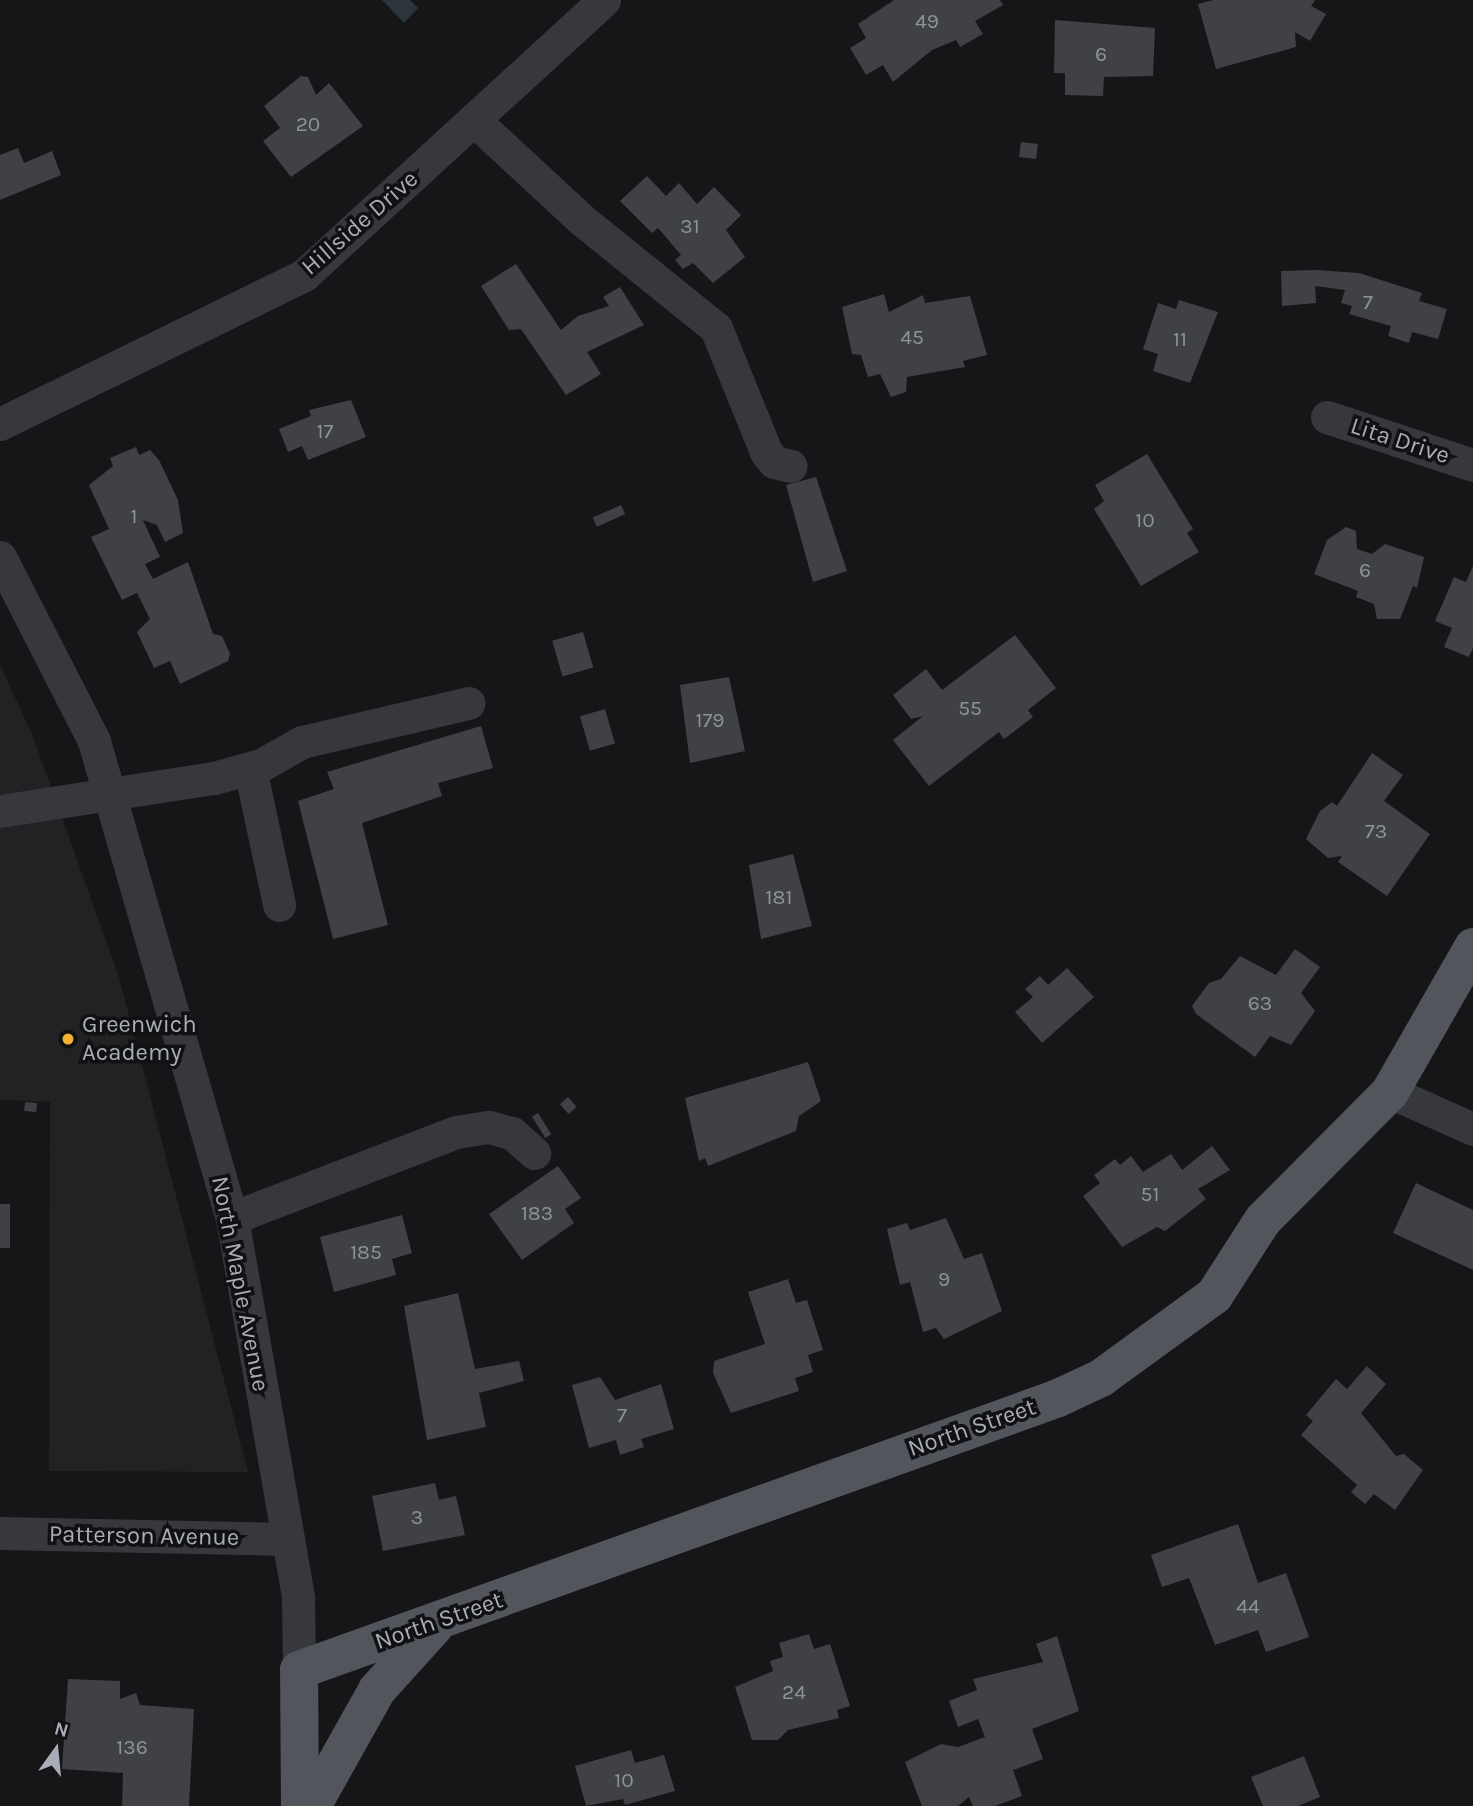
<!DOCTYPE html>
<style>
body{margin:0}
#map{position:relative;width:1473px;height:1806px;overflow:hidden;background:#161618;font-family:Karla,sans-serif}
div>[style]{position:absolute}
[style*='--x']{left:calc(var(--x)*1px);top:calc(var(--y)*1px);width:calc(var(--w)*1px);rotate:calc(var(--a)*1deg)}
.built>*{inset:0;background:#222225}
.water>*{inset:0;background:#2c353c}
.building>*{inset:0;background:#404145;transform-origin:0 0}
.minor>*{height:33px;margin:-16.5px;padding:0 16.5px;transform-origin:16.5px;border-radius:16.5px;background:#37383d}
.major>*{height:38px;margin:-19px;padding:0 19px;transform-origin:19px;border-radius:19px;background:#53555c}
.dots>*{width:19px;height:19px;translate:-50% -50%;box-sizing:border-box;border:4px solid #111113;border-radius:50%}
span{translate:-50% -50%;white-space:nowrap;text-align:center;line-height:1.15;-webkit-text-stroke:7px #111113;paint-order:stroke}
.number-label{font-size:21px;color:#8e929b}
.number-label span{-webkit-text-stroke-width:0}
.street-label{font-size:24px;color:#a8adb8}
.poi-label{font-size:24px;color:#a8adb8}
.left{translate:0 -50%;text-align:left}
.north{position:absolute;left:21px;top:1715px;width:70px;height:70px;-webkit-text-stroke:5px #111113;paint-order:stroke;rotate:15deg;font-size:19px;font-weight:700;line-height:28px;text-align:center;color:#a8adb8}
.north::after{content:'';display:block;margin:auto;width:24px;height:32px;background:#a8adb8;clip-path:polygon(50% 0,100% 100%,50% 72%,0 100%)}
</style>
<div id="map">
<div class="built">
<i style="clip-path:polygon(0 665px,32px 734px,119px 977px,248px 1472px,49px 1471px,50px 1102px,0 1100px)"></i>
</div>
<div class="water">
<i style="clip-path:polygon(382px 0,410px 0,418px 8px,404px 23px)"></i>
</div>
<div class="building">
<i style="clip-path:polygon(894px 0,1000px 0,1003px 5px,975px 21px,983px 34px,960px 47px,956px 40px,932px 50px,893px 82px,883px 65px,866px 75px,850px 48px,866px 38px,858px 24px)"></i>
<i style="clip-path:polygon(1213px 0,1315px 0,1311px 6px,1326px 14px,1310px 41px,1295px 32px,1296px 47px,1216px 69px,1198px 4px)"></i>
<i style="clip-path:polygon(1055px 20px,1155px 28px,1153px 76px,1104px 77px,1103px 96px,1065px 95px,1065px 73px,1054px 73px)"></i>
<i style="clip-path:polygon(301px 76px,308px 77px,316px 95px,329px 83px,363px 126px,291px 177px,263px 141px,280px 128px,264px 106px)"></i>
<i style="left:1021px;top:142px;width:17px;height:15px;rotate:7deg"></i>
<i style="clip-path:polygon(18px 148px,24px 163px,52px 151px,61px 175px,0 200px,0 155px)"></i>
<i style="clip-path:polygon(647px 176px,666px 196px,679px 183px,697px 204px,714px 187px,741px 215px,726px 230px,745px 257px,713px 283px,693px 263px,683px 269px,675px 260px,681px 255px,665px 236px,658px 228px,652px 233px,620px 201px)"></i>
<i style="clip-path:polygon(516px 264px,561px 330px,578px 316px,609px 306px,603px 297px,620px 287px,644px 325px,587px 352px,601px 374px,566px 395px,521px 329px,509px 330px,481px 286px)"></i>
<i style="clip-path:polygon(1315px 270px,1359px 273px,1422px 293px,1419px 301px,1447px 309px,1438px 339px,1412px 332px,1409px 343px,1388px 336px,1391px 326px,1349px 314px,1352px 306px,1341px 303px,1345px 290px,1315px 286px,1316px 303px,1282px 306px,1281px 271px)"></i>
<i style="clip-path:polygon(884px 294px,889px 312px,923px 295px,925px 303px,970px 296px,987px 355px,963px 361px,965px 367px,907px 377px,906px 392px,891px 397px,880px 374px,868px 377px,861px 355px,852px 354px,842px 307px)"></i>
<i style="clip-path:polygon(1179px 300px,1218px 312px,1190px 383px,1153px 371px,1158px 354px,1143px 349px,1158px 303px,1176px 309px)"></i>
<i style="clip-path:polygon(351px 400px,366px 437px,308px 460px,302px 446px,288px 452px,279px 429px,311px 416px,309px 410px)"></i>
<i style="clip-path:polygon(136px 447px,139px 455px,150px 450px,159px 460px,178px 500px,183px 533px,165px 542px,157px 525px,143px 520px,160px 557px,145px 564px,153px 579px,188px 562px,213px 634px,222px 636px,230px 654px,228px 661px,180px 684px,170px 661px,154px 668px,137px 632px,150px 619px,137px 593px,122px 600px,91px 537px,109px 529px,89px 485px,113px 466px,110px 458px)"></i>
<i style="clip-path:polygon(1147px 454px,1193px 529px,1187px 533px,1199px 552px,1141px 586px,1094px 509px,1104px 501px,1095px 485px)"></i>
<i style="clip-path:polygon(816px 477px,847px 571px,813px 582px,786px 485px)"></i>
<i style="left:621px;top:505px;width:10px;height:31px;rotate:66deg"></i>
<i style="clip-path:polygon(1346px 527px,1356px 531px,1357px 549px,1372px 554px,1385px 544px,1424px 557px,1417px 588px,1413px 586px,1400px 619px,1377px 619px,1374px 604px,1356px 597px,1358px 591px,1314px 574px,1327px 540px)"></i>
<i style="clip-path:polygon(1473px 566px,1473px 648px,1469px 657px,1444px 647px,1452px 628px,1435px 621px,1454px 577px,1466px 582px)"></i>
<i style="left:583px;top:632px;width:37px;height:32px;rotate:74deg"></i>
<i style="clip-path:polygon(1015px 635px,1056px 688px,1028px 710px,1033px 717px,1004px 739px,999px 732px,929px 786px,893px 740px,923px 716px,911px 719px,893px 695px,926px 669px,942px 690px)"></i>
<i style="clip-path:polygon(729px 677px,745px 751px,690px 763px,680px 685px)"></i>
<i style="left:605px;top:709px;width:36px;height:26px;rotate:74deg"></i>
<i style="clip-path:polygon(481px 726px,493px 768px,438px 783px,442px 796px,362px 823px,388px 925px,333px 939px,298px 801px,334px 789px,327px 772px)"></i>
<i style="clip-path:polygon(1372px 753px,1403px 775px,1384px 801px,1430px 834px,1387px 896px,1338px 862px,1342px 856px,1328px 858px,1306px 839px,1320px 811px,1332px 802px,1337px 806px)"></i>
<i style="clip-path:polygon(793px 854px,812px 926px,761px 939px,749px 865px)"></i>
<i style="clip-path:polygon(1295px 949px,1320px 967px,1301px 993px,1315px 1011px,1291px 1045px,1270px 1036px,1255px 1057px,1196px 1014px,1192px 1006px,1209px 983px,1221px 979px,1240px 956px,1276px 975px)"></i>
<i style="clip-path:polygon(1067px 968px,1094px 997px,1042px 1043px,1015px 1012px,1033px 997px,1025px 989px,1040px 976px,1048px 985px)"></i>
<i style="clip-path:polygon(808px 1062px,821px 1101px,799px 1116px,796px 1131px,708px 1166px,705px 1158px,699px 1161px,685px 1098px)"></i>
<i style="left:568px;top:1097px;width:13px;height:11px;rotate:48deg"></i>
<i style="left:25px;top:1102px;width:12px;height:9px;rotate:5deg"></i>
<i style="left:538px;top:1113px;width:25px;height:7px;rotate:58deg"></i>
<i style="clip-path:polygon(1212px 1146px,1230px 1170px,1198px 1189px,1206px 1199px,1165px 1231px,1157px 1227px,1122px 1247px,1083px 1196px,1100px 1183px,1094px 1175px,1115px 1159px,1120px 1165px,1131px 1156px,1143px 1172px,1171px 1154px,1182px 1170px)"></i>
<i style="clip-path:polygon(558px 1166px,581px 1198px,565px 1209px,574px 1223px,522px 1260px,489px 1214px)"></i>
<i style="clip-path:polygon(1416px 1183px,1473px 1210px,1473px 1270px,1393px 1233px)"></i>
<i style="left:0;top:1204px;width:10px;height:44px"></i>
<i style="clip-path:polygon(402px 1215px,412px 1253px,392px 1259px,396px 1275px,334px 1292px,320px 1237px)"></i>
<i style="clip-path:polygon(946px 1218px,964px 1259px,982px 1253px,1002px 1311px,944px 1339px,936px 1328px,923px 1332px,910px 1282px,900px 1285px,887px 1229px,907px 1223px,910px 1230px)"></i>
<i style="clip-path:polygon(788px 1279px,796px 1303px,807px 1300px,823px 1350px,808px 1355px,813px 1372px,795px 1378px,799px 1391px,731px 1413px,713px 1373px,714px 1361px,765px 1344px,748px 1292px)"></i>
<i style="clip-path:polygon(458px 1293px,475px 1369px,519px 1361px,524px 1381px,479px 1393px,486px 1427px,427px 1440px,404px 1306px)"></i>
<i style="clip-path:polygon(1367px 1366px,1386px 1384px,1361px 1413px,1396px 1456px,1404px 1454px,1423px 1470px,1395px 1510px,1374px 1494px,1365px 1504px,1351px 1492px,1357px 1485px,1301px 1435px,1313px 1421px,1306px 1415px,1336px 1379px,1347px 1389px)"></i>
<i style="clip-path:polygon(600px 1377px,615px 1400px,661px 1384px,674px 1429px,641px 1439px,644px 1447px,620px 1455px,616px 1440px,589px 1448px,572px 1385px)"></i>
<i style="clip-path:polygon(435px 1483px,439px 1500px,456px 1496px,465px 1535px,383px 1551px,372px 1496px)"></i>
<i style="clip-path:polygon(1238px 1524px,1258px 1583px,1286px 1573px,1309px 1637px,1266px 1652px,1258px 1630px,1215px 1645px,1189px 1578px,1162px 1587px,1151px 1555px)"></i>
<i style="clip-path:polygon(809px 1634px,814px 1649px,830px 1644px,850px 1706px,837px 1710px,839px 1718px,788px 1730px,778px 1740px,752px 1740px,735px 1687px,773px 1671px,770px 1661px,783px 1657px,779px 1643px)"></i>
<i style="clip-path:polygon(1057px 1636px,1079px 1711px,1032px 1729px,1043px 1759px,1013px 1770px,1022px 1796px,995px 1806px,973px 1806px,969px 1797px,958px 1806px,922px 1806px,905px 1762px,941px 1744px,958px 1747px,985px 1737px,978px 1719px,958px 1727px,949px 1701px,977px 1690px,973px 1679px,1043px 1662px,1036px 1644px)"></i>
<i style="clip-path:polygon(68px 1679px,120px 1681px,120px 1699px,136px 1693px,140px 1705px,194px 1709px,189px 1806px,122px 1806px,123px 1773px,62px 1769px)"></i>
<i style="clip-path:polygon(631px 1750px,635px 1763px,664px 1755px,675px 1791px,625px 1805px,623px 1799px,586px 1806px,575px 1766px)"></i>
<i style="clip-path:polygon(1304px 1756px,1320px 1797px,1298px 1806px,1263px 1806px,1251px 1777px)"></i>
</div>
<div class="minor">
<i style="--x:475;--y:121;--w:146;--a:42.8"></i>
<i style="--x:582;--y:220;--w:172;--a:38.9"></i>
<i style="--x:716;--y:328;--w:134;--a:68"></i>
<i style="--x:766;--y:452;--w:13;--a:51"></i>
<i style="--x:774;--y:462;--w:17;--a:13"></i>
<i style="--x:1327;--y:417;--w:154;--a:18.2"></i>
<i style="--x:0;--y:424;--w:339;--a:-26.1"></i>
<i style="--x:304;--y:275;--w:407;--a:-42.5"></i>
<i style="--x:0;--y:557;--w:207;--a:62.9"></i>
<i style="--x:94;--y:741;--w:497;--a:73.9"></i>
<i style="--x:232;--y:1218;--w:386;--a:80.1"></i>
<i style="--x:298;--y:1598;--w:72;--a:89.2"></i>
<i style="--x:250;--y:768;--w:140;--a:78"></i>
<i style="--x:0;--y:811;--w:217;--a:-8.8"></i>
<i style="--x:214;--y:778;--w:49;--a:-15.5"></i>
<i style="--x:261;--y:765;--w:47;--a:-29.3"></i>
<i style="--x:302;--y:742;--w:171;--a:-13.2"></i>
<i style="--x:1390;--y:1092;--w:91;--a:24"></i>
<i style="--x:232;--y:1218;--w:240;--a:-21"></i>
<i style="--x:456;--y:1132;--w:33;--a:-9"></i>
<i style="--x:489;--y:1127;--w:24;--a:15"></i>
<i style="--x:512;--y:1133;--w:30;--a:42"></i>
<i style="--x:0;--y:1533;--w:288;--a:1.2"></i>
</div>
<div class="major">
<i style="--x:300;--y:1806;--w:136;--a:-90.4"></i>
<i style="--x:299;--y:1670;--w:804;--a:-19.7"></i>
<i style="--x:1056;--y:1399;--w:50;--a:-25"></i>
<i style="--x:1101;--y:1378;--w:140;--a:-36"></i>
<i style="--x:1214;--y:1296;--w:90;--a:-57.2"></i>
<i style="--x:1263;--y:1220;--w:180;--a:-45.2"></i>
<i style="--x:1390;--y:1092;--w:167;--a:-60.2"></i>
<i style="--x:312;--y:1806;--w:133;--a:-60.7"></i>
<i style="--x:377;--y:1690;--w:85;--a:-47.9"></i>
</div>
<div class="dots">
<i style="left:68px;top:1039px;background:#f2b134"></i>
</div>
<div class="number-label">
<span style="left:927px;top:21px">49</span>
<span style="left:1101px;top:54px">6</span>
<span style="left:308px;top:124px">20</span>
<span style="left:690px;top:226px">31</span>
<span style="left:1368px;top:302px">7</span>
<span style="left:912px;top:337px">45</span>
<span style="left:1180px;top:339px">11</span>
<span style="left:325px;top:431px">17</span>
<span style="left:134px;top:516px">1</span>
<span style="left:1145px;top:520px">10</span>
<span style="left:1365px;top:570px">6</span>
<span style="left:970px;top:708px">55</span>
<span style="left:710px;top:720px">179</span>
<span style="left:1376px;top:831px">73</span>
<span style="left:779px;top:897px">181</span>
<span style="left:1260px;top:1003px">63</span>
<span style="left:1150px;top:1194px">51</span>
<span style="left:537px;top:1213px">183</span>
<span style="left:366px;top:1252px">185</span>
<span style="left:944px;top:1279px">9</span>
<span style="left:622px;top:1415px">7</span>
<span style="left:417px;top:1517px">3</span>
<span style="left:1248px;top:1606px">44</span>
<span style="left:794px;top:1692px">24</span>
<span style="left:132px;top:1747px">136</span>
<span style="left:624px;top:1780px">10</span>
</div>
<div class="street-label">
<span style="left:360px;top:223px;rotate:-41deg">Hillside Drive</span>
<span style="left:1400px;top:441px;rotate:18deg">Lita Drive</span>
<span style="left:240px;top:1284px;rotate:79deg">North Maple Avenue</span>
<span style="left:972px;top:1428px;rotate:-19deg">North Street</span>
<span style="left:144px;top:1536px;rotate:1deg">Patterson Avenue</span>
<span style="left:439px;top:1621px;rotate:-19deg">North Street</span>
</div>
<div class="poi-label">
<span class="left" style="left:82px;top:1039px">Greenwich<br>Academy</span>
</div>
<div class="north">N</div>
</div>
